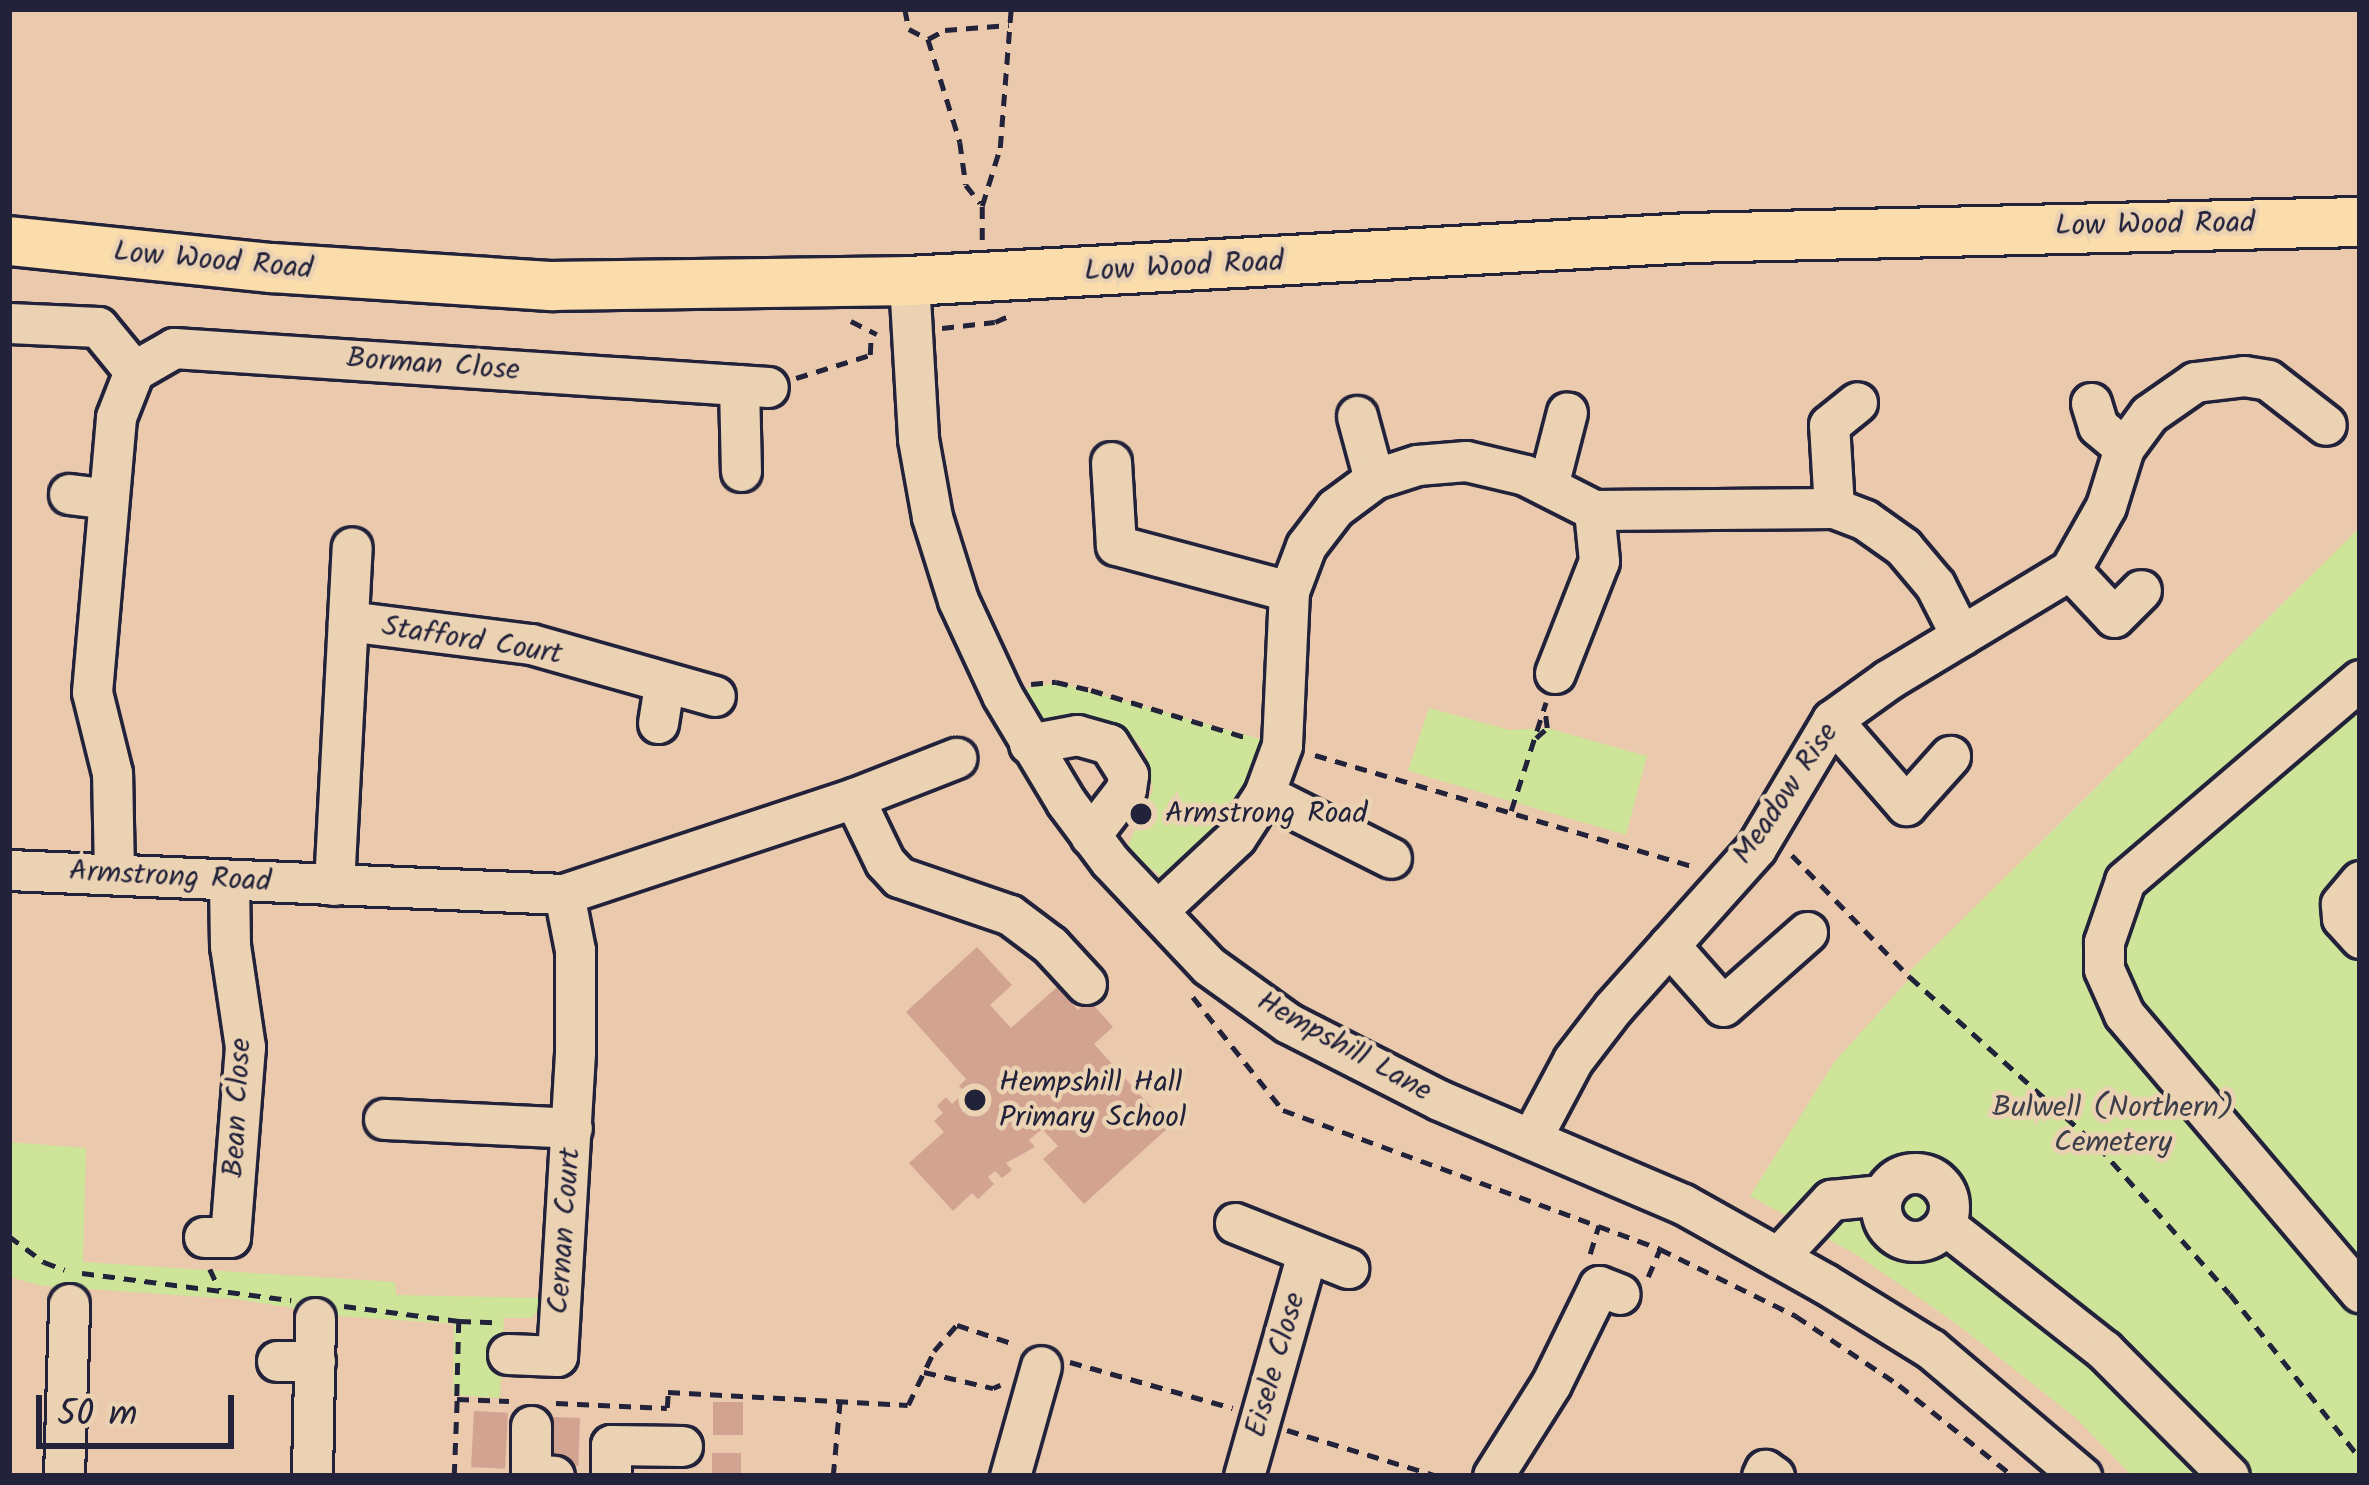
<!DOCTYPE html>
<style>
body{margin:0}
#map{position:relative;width:2369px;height:1485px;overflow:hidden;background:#ebc9ac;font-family:Kalam,sans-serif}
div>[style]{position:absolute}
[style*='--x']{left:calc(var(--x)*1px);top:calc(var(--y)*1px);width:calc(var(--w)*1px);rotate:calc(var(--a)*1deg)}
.green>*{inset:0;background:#cee499}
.building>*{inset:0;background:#d2a391;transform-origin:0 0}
.path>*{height:4.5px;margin-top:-2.25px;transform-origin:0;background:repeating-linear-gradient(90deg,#22223b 0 12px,transparent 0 21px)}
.roads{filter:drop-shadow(3px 0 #22223b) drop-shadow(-3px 0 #22223b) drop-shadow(0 3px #22223b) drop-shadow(0 -3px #22223b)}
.minor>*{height:39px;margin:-19.5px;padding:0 19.5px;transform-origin:19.5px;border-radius:19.5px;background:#ebd2b3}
.minor>.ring{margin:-19.5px;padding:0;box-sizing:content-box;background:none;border:39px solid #ebd2b3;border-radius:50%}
.major>*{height:48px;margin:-24px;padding:0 24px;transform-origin:24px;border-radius:24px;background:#fbddab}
.dots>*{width:33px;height:33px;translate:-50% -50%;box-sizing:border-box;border:6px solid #ebd2b3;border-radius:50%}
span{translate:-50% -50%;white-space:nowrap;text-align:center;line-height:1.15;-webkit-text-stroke:9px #ebd2b3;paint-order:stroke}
.street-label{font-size:30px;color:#22223b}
.poi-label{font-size:30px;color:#22223b}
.left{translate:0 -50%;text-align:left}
.park-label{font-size:30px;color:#3c3f49}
.frame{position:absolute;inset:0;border:12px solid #22223b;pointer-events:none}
.scale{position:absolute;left:36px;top:1395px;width:198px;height:54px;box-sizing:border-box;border:6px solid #22223b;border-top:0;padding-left:15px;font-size:36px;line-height:42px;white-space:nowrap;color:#22223b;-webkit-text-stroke:9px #ebd2b3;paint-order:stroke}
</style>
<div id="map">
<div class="green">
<i style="clip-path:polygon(2360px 527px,2360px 1476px,2132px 1476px,2076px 1418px,1954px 1322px,1857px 1255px,1750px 1196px,1835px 1061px,1913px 975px,1908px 973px)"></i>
<i style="clip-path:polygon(1056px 682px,1282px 745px,1174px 886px,1126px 850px,1153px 790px,1145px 752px,1127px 730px,1096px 725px,1032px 736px,1002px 695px)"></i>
<i style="clip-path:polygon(1429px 708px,1510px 730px,1547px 728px,1647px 756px,1626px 835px,1408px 771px)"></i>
<i style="clip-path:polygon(9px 1142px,86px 1148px,83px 1262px,395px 1282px,396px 1295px,541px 1298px,542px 1307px,531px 1318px,504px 1318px,500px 1398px,453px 1395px,454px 1324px,295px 1313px,293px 1308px,235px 1299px,43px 1286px,9px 1277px)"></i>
</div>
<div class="building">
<i style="clip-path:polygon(977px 947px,1012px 985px,990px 1005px,1011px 1028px,1057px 987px,1078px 1010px,1089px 1000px,1113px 1027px,1094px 1044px,1169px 1127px,1084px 1204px,1043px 1159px,1058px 1146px,1042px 1129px,1029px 1140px,1035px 1147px,1006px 1163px,1012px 1170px,1002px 1178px,995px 1171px,988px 1177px,994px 1184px,978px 1199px,972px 1193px,953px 1211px,909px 1163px,944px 1132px,934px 1121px,943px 1113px,937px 1106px,946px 1097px,952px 1104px,965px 1092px,959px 1086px,966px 1079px,906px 1012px)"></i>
<i style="left:713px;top:1402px;width:30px;height:33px"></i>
<i style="left:474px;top:1411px;width:34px;height:56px;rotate:3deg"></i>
<i style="left:550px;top:1417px;width:30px;height:48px;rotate:2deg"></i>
<i style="left:712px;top:1453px;width:29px;height:23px"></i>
</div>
<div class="path">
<i style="--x:905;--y:9;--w:20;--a:79"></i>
<i style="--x:909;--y:29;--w:21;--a:28"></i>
<i style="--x:928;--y:39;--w:108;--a:72.7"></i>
<i style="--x:960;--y:142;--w:43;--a:82.1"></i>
<i style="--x:966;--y:185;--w:23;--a:52"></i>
<i style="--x:928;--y:39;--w:19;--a:-28"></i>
<i style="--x:945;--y:30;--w:64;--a:-4.5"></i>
<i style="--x:982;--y:240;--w:34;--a:-90"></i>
<i style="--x:982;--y:206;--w:61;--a:-72.8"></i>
<i style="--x:1000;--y:148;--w:139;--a:-85.5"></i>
<i style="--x:851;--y:321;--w:29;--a:27"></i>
<i style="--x:942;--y:328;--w:53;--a:-6.5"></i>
<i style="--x:995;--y:322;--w:20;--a:-24"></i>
<i style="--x:796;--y:378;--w:77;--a:-17.3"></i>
<i style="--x:870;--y:355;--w:19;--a:-87"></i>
<i style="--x:1031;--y:684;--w:25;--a:-5"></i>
<i style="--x:1056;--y:682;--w:36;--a:13"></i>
<i style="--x:1091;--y:690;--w:167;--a:17"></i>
<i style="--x:1536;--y:738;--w:15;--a:-42"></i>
<i style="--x:1547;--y:728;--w:16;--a:-97"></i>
<i style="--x:1315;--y:755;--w:396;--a:16.4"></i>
<i style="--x:1511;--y:811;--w:114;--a:-72.2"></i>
<i style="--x:1792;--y:855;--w:170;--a:46"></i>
<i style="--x:1910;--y:977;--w:253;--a:42"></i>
<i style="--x:2098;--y:1146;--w:198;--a:48.3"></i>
<i style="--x:2230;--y:1294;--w:209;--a:51.6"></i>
<i style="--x:1193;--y:997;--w:144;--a:51.5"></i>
<i style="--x:1283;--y:1110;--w:402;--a:20.2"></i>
<i style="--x:1660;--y:1249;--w:152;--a:26.2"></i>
<i style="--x:1796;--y:1316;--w:124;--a:33.8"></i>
<i style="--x:1899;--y:1385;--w:146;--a:38.6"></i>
<i style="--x:9;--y:1236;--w:44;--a:36.6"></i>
<i style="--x:44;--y:1262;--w:22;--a:21"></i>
<i style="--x:1590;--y:1254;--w:30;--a:-73"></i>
<i style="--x:210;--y:1269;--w:23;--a:65"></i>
<i style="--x:82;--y:1273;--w:211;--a:7.4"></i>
<i style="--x:1648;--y:1277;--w:30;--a:-67"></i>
<i style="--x:344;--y:1306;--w:116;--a:7.4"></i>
<i style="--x:459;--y:1321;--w:78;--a:91.5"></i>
<i style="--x:457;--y:1399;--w:52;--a:2.2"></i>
<i style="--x:459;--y:1321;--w:36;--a:2"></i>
<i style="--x:1070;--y:1362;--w:169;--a:15.8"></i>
<i style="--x:924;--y:1372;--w:71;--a:13.1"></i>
<i style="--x:993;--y:1388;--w:8;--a:-23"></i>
<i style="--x:556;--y:1403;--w:111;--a:2.6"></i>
<i style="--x:667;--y:1408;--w:16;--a:-86"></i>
<i style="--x:668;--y:1392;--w:240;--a:3.1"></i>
<i style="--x:908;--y:1405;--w:60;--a:-64.3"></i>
<i style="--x:934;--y:1351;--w:35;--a:-49"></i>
<i style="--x:957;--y:1325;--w:60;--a:18.4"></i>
<i style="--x:1287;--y:1430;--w:157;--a:17"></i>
<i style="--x:454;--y:1476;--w:77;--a:-87.8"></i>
<i style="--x:833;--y:1476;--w:75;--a:-84.7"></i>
</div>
<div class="roads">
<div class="minor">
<i style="--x:909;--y:281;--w:158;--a:86.7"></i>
<i style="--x:918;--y:439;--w:79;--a:79.8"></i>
<i style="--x:932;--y:517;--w:87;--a:72.6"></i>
<i style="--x:958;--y:600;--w:105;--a:65.1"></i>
<i style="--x:1002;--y:695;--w:125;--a:59.1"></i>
<i style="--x:1066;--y:802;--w:74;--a:53.3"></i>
<i style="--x:1110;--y:861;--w:144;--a:46.7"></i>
<i style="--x:1209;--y:966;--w:97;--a:35.8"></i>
<i style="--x:1288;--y:1023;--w:169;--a:27"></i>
<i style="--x:1439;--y:1100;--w:265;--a:23.1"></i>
<i style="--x:1683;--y:1204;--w:162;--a:29.3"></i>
<i style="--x:1824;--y:1283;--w:126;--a:31.7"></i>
<i style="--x:1931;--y:1349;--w:197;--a:40.3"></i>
<i style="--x:9;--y:323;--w:89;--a:2.6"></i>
<i style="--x:98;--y:327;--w:57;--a:50.7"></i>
<i style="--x:739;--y:385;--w:86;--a:88.7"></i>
<i style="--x:2091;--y:403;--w:24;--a:73"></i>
<i style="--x:2098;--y:426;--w:34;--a:40"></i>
<i style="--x:1357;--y:416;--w:65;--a:74.9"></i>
<i style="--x:1111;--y:462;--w:83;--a:86.6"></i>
<i style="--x:1116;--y:545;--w:179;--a:14.9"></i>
<i style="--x:1548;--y:486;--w:76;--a:-75.6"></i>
<i style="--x:69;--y:494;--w:39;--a:7"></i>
<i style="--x:1834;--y:508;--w:83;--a:-93.4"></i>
<i style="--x:1829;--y:425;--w:36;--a:-39"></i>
<i style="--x:2070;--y:570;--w:64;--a:46.9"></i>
<i style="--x:2114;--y:617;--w:38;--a:-45"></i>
<i style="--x:348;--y:621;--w:184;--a:7.2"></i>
<i style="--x:531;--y:644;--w:191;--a:15.8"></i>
<i style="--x:1555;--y:673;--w:120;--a:-68.6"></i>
<i style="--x:1599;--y:561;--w:51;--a:-95.6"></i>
<i style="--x:2360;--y:680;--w:309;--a:139.5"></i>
<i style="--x:2125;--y:881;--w:65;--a:109"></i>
<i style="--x:2104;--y:942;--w:27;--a:90"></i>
<i style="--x:2104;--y:969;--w:49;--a:66"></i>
<i style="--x:2124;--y:1014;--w:365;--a:49.7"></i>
<i style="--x:1832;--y:720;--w:113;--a:49"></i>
<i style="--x:1906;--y:805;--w:66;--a:-48.1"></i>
<i style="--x:658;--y:723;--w:39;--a:-81"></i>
<i style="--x:1029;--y:744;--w:49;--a:-10.6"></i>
<i style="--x:1077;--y:735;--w:33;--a:16"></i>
<i style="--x:1109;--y:744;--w:36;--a:58"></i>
<i style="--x:1128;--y:775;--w:14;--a:98"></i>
<i style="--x:1126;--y:789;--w:59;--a:127.5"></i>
<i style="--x:1264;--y:794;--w:142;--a:26.7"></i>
<i style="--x:854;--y:798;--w:71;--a:64.2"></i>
<i style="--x:885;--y:862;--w:21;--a:47"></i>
<i style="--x:899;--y:877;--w:117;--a:18.9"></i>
<i style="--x:1010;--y:915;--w:50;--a:36.9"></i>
<i style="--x:1050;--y:945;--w:53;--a:47.3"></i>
<i style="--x:9;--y:870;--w:556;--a:2.48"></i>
<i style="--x:564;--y:894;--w:305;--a:-18.3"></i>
<i style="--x:854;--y:798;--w:110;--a:-21.4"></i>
<i style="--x:114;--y:873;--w:100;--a:-91.1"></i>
<i style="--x:112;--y:773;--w:83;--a:-103.9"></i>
<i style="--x:92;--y:692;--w:276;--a:-85"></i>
<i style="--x:116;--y:417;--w:49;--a:-68.6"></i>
<i style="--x:134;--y:371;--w:46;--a:-29.9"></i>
<i style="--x:174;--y:348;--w:595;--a:3.76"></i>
<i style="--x:2360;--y:881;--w:30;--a:130"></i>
<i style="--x:2341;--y:904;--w:14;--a:86"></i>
<i style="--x:2342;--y:918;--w:27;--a:48"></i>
<i style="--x:334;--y:885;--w:338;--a:-87"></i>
<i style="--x:1157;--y:911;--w:108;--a:-43.1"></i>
<i style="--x:1236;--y:837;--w:51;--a:-56.9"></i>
<i style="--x:1264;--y:794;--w:52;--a:-69.8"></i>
<i style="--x:1282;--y:745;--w:154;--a:-87.4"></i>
<i style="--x:1289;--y:591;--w:48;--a:-69.3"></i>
<i style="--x:1306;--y:546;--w:48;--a:-52.7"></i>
<i style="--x:1335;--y:508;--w:49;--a:-36.6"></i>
<i style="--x:1374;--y:479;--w:45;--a:-18"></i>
<i style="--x:1417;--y:465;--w:49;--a:-4.7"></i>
<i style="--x:1466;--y:461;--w:61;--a:13.3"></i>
<i style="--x:1525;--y:475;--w:77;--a:26.9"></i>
<i style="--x:1594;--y:510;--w:240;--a:-0.5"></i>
<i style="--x:1834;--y:508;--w:33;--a:21"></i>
<i style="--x:1865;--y:520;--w:47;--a:35.4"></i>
<i style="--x:1903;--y:547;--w:50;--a:49.9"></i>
<i style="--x:1935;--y:585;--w:57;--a:63"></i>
<i style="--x:1669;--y:945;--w:81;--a:48.5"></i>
<i style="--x:1723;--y:1006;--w:112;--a:-41.4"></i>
<i style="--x:384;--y:1119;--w:188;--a:2.7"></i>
<i style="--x:1531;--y:1139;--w:89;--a:-62"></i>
<i style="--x:1573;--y:1060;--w:66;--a:-52.4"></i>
<i style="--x:1613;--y:1008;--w:215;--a:-48.2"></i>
<i style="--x:1756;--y:848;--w:149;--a:-59.3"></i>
<i style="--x:1832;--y:720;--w:70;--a:-35.7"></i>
<i style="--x:1889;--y:679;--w:211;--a:-31.1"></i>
<i style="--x:2070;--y:570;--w:73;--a:-60.6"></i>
<i style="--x:2106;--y:506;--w:61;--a:-72.8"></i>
<i style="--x:2124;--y:448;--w:42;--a:-53.7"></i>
<i style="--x:2149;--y:414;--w:56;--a:-34.8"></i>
<i style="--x:2195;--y:382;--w:49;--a:-7"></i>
<i style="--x:2244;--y:376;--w:24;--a:9"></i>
<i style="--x:2268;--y:380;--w:73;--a:37.8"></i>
<i class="ring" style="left:1881px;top:1173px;width:29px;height:29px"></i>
<i style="--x:1235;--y:1223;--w:122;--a:21.7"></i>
<i style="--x:1945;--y:1225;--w:202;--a:38.2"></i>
<i style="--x:2104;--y:1350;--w:177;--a:45.2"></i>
<i style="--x:204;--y:1237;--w:26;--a:0"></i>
<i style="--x:230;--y:1237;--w:191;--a:-85.5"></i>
<i style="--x:245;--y:1047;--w:102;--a:-98.4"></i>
<i style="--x:230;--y:946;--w:64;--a:-90.9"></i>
<i style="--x:1778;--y:1257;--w:78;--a:-47.1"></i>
<i style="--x:1831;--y:1200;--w:51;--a:-5.6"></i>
<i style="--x:508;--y:1354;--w:49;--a:2.3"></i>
<i style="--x:557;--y:1356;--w:305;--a:-86.6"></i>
<i style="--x:575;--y:1052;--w:102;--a:-90"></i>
<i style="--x:575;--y:950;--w:57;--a:-101.1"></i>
<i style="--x:277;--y:1361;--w:38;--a:0"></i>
<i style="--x:531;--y:1426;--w:49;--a:90"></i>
<i style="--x:531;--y:1475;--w:23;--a:2"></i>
<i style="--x:64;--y:1476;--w:172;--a:-88.3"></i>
<i style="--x:312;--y:1476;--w:158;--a:-88.9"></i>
<i style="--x:611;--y:1476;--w:31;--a:-90"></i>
<i style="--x:611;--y:1445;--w:71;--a:0.8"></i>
<i style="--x:1010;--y:1476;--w:114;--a:-74.3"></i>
<i style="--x:1244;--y:1476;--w:232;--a:-74.2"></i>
<i style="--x:1493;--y:1476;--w:109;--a:-57.8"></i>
<i style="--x:1551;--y:1384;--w:109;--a:-63.9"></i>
<i style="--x:1599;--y:1286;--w:22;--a:21"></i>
<i style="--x:1762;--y:1476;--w:7;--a:-63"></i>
<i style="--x:1765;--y:1470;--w:11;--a:34"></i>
</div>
<div class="major">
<i style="--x:9;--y:241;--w:264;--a:5.9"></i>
<i style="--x:272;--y:268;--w:282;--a:3.7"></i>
<i style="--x:553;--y:286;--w:356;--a:-0.8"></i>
<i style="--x:909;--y:281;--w:782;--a:-3.15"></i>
<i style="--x:1690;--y:238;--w:670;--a:-1.37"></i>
</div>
</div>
<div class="dots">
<i style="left:1141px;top:814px;background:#22223b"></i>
<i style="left:975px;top:1100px;background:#22223b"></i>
</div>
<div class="street-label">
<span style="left:2155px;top:225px;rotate:-1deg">Low Wood Road</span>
<span style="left:213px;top:261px;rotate:5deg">Low Wood Road</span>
<span style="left:1184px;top:267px;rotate:-3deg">Low Wood Road</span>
<span style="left:433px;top:365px;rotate:4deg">Borman Close</span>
<span style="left:472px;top:641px;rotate:9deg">Stafford Court</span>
<span style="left:1786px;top:794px;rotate:-56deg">Meadow Rise</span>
<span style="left:170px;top:877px;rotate:3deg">Armstrong Road</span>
<span style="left:1344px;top:1047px;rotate:29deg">Hempshill Lane</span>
<span style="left:238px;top:1108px;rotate:-87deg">Bean Close</span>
<span style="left:565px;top:1231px;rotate:-86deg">Cernan Court</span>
<span style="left:1276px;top:1365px;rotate:-74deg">Eisele Close</span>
</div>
<div class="poi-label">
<span class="left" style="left:1165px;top:814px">Armstrong Road</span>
<span class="left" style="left:999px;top:1100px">Hempshill Hall<br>Primary School</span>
</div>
<div class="park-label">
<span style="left:2113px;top:1125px">Bulwell (Northern)<br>Cemetery</span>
</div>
<div class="frame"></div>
<div class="scale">50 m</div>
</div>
